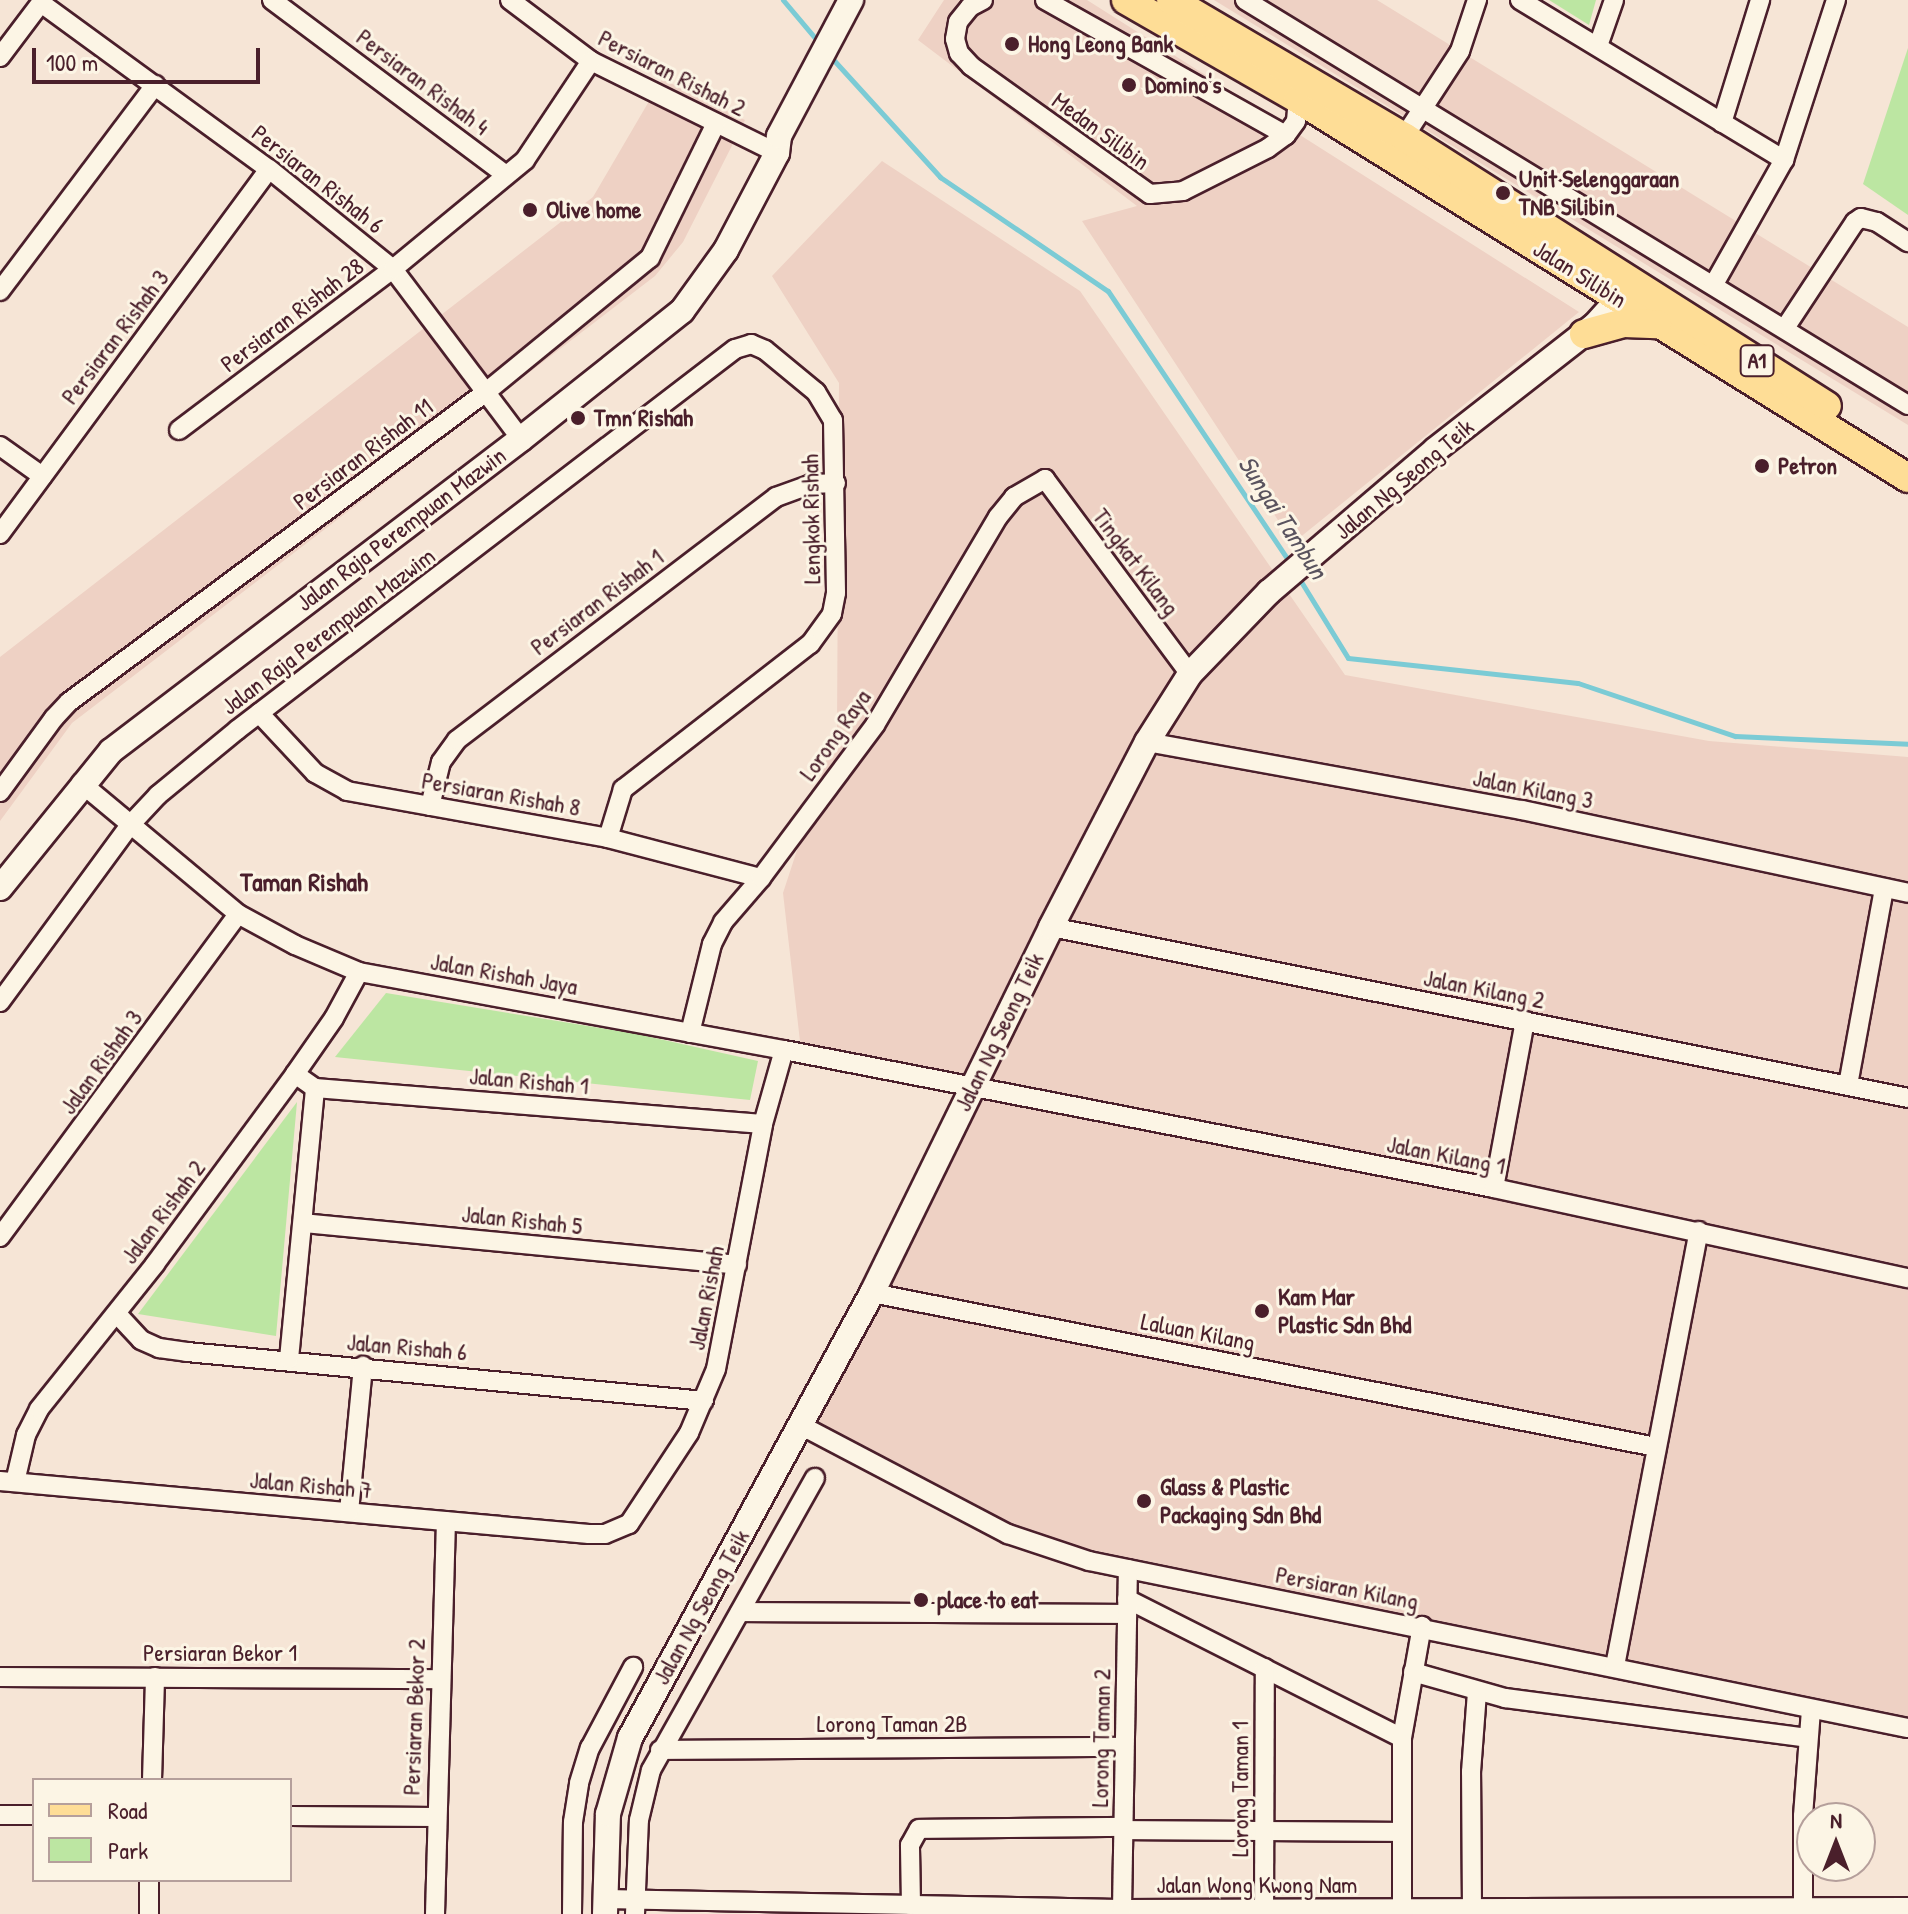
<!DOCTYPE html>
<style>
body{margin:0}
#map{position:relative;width:1908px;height:1914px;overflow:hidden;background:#f6e5d6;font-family:"Patrick Hand",sans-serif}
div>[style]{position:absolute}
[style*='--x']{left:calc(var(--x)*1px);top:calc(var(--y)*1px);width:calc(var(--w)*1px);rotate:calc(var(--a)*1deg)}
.built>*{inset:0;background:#eed1c4}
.green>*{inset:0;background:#bce6a2}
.stream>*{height:5px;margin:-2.5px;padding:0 2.5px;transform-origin:2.5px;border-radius:2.5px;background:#7bcbd5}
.roads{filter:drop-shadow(2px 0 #4a1f2b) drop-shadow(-2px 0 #4a1f2b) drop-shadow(0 2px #4a1f2b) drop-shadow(0 -2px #4a1f2b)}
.minor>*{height:18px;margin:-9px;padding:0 9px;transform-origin:9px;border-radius:9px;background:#fcf5e5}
.secondary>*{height:24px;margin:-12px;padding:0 12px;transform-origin:12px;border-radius:12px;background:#fcf5e5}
.primary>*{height:28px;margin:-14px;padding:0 14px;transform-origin:14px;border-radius:14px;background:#fedd96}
.dots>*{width:22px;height:22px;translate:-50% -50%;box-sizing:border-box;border:4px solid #fcf5e5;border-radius:50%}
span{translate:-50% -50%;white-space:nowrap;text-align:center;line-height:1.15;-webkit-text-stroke:6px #fcf5e5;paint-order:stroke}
.shield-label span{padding:2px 6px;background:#fcf5e5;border:2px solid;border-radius:6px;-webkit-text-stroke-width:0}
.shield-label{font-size:22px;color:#4a1f2b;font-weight:700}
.poi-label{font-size:24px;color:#4a1f2b;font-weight:700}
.left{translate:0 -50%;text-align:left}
.street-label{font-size:24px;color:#4a1f2b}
.water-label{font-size:26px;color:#59535e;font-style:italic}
.neighbourhood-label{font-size:26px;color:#4a1f2b;font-weight:700}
.legend{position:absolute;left:32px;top:1778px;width:260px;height:104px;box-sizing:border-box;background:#fcf5e5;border:2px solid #b59f9b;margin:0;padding:10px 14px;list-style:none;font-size:24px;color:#4a1f2b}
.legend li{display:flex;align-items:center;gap:16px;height:40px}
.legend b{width:40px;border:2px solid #b59f9b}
.north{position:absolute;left:1796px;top:1802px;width:80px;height:80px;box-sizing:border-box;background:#fcf5e5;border:2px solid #b59f9b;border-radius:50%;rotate:0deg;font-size:22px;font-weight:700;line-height:32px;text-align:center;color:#4a1f2b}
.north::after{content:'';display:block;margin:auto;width:28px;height:36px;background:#4a1f2b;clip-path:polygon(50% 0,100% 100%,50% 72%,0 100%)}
.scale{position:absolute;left:32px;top:48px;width:228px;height:36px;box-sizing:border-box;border:4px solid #4a1f2b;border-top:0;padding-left:10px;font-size:24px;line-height:28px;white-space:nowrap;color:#4a1f2b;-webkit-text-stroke:6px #fcf5e5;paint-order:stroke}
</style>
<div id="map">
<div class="built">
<i style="clip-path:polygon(944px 0,1087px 0,1579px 312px,1293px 543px,1082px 221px,1137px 206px,918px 40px)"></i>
<i style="clip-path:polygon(1214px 0,1377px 0,1908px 327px,1908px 425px)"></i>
<i style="clip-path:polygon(662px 79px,745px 120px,683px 242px,655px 276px,72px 723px,0 821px,0 657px,593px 197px)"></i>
<i style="clip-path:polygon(882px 161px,1080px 291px,1345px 675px,1709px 741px,1908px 757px,1908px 1725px,1041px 1546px,801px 1421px,966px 1089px,801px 1050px,783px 893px,837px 728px,839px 383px,772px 276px)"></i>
</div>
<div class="green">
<i style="clip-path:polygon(1549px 0,1596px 0,1589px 25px)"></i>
<i style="clip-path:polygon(1908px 48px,1908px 215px,1863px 184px)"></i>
<i style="clip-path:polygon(386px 993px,637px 1034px,758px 1061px,750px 1100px,335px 1057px)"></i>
<i style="clip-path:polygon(297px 1102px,276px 1336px,138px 1314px)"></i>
</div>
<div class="stream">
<i style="--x:783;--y:0;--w:59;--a:49.8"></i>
<i style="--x:830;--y:56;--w:164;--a:47.7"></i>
<i style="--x:940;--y:177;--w:203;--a:34.2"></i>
<i style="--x:1108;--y:291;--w:327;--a:56.2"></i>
<i style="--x:1297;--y:575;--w:97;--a:58.4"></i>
<i style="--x:1348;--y:658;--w:231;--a:6.2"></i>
<i style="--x:1578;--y:683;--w:166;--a:18.7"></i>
<i style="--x:1735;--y:736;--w:173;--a:2.6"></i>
</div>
<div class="roads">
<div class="minor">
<i style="--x:272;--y:0;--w:292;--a:36.8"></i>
<i style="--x:510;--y:0;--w:101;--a:37"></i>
<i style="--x:591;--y:61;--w:208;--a:26.3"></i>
<i style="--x:983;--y:0;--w:15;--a:152"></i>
<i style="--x:970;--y:7;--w:19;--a:129"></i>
<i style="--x:958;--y:22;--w:17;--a:100"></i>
<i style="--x:955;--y:39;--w:15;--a:74"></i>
<i style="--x:959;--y:53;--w:18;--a:47"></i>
<i style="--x:971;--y:66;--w:220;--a:35.6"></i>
<i style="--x:1150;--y:194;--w:33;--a:-5"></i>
<i style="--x:1183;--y:191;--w:95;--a:-26.8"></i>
<i style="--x:1268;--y:148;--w:22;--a:-36"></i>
<i style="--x:1286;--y:135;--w:17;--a:-54"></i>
<i style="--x:1296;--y:121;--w:22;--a:-85"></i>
<i style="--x:1045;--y:0;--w:276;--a:29.3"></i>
<i style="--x:1245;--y:0;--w:777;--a:31.42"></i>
<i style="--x:1520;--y:0;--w:309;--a:31.2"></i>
<i style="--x:41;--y:3;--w:282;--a:36.1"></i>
<i style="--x:269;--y:169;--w:159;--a:38.9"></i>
<i style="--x:393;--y:269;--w:213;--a:53"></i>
<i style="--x:1598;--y:46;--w:49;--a:-70.8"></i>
<i style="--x:0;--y:57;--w:71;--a:-53"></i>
<i style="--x:1722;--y:123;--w:129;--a:-72.8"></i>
<i style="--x:1404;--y:137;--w:103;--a:-56.9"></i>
<i style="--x:1460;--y:51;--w:54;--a:-71.6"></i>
<i style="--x:1714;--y:284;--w:142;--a:-60.6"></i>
<i style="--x:1784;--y:160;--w:168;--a:-72"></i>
<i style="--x:0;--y:291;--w:258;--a:-53"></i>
<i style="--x:1785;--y:328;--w:127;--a:-56.6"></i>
<i style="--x:1855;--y:222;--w:7;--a:-34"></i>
<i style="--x:1861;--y:218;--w:16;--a:14"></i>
<i style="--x:1877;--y:222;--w:37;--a:33"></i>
<i style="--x:179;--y:430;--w:268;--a:-37"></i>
<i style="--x:393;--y:269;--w:171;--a:-39.5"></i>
<i style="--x:525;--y:160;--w:119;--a:-56.3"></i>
<i style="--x:0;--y:446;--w:52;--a:35.5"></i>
<i style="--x:0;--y:534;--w:453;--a:-53.6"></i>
<i style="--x:259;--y:713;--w:82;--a:47"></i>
<i style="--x:315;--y:773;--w:37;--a:29"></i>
<i style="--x:347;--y:791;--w:265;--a:10.2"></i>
<i style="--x:608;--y:838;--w:158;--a:14.7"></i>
<i style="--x:1147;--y:742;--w:381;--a:10.3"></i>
<i style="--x:1522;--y:810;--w:395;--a:12.1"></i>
<i style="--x:81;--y:783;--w:204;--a:39.8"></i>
<i style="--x:238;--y:914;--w:65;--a:28.5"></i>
<i style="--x:295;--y:945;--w:69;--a:22.9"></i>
<i style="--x:359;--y:972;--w:432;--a:10.4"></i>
<i style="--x:784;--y:1050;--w:723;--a:11"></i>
<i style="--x:1494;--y:1188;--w:424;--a:12.3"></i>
<i style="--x:0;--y:792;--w:92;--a:-53.9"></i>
<i style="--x:54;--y:718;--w:22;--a:-47"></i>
<i style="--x:69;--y:702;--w:520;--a:-36.63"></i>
<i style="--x:486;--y:392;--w:212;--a:-39.3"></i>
<i style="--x:650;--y:258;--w:150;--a:-63.9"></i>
<i style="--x:430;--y:806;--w:45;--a:-76"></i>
<i style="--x:441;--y:762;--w:27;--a:-54"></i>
<i style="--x:457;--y:740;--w:401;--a:-37.3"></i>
<i style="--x:776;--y:497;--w:37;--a:-20"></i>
<i style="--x:811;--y:484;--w:25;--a:-2"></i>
<i style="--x:1051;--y:927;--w:874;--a:11.28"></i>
<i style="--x:0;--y:1002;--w:220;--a:-53.7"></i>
<i style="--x:130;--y:825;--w:41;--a:-47"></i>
<i style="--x:158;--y:795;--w:102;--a:-39.4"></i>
<i style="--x:237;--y:730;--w:627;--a:-37.42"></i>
<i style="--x:735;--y:349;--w:17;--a:-17"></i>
<i style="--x:751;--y:344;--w:15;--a:23"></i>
<i style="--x:765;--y:350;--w:66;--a:39.5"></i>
<i style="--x:816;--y:392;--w:33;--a:59"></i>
<i style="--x:833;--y:420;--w:173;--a:89"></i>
<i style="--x:836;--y:593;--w:21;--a:101"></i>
<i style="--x:832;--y:614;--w:37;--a:126"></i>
<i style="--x:810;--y:644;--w:237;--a:142.2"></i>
<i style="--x:623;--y:789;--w:51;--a:107"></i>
<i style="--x:690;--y:1033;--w:92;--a:-76.1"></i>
<i style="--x:712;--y:944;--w:25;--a:-63"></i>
<i style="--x:723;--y:922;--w:58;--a:-49.2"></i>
<i style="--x:761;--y:878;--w:191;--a:-53.3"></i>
<i style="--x:875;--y:725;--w:242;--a:-59.4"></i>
<i style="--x:998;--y:517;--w:26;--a:-51"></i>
<i style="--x:1014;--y:497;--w:36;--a:-30"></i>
<i style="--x:1045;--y:479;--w:243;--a:53.4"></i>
<i style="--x:295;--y:1074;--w:24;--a:35"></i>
<i style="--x:315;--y:1088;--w:449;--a:4.6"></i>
<i style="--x:1848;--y:1085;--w:200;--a:-79.6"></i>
<i style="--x:1494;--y:1188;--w:170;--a:-79.5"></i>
<i style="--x:303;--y:1223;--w:436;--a:5.5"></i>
<i style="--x:0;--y:1237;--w:401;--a:-53.6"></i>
<i style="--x:872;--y:1293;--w:799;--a:11.11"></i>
<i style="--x:117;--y:1314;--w:35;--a:47"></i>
<i style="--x:141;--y:1340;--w:20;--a:24"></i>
<i style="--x:159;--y:1348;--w:28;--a:8"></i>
<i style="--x:187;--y:1352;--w:519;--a:5.41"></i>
<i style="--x:289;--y:1359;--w:272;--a:-84.5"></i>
<i style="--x:802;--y:1426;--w:233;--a:27.7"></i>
<i style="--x:1008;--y:1534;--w:85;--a:18.4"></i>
<i style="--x:1089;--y:1561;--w:836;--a:11.53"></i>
<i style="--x:0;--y:1481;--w:591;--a:5.14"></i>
<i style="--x:589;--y:1534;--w:16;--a:0"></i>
<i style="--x:605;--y:1534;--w:26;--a:-23"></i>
<i style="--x:629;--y:1524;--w:109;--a:-56.6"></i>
<i style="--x:689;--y:1433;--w:69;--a:-67.1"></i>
<i style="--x:716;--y:1369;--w:249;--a:-79.1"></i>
<i style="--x:763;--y:1124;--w:77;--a:-74.2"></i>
<i style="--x:15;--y:1482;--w:48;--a:-76.8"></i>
<i style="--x:26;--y:1435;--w:29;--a:-63"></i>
<i style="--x:39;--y:1409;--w:186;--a:-51.3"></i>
<i style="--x:155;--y:1264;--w:236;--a:-53.6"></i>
<i style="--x:295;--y:1074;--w:68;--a:-55.1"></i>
<i style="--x:334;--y:1018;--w:52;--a:-61.5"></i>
<i style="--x:349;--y:1512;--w:147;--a:-84.5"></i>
<i style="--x:1127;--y:1599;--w:308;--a:26.8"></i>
<i style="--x:740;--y:1612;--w:387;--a:0.3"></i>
<i style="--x:1615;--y:1666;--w:443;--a:-79.1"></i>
<i style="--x:1413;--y:1672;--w:96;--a:15.8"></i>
<i style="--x:1505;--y:1698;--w:305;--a:7.5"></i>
<i style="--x:0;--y:1677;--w:439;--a:0.3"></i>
<i style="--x:660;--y:1750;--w:464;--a:-0.4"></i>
<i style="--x:152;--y:1780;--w:103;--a:-88.3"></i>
<i style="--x:0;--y:1815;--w:34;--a:0"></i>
<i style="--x:290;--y:1816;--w:146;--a:0.4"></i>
<i style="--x:1123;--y:1830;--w:278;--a:0.4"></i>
<i style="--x:605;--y:1899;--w:517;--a:1.11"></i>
<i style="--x:1122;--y:1909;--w:786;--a:-0.15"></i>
<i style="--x:911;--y:1905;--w:60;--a:-91"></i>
<i style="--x:910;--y:1845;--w:18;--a:-61"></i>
<i style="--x:919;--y:1829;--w:204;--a:-0.6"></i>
<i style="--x:1803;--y:1907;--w:91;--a:-90"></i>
<i style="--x:1803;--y:1816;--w:107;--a:-85.7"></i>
<i style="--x:1402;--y:1908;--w:170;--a:-90"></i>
<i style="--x:1402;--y:1738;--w:114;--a:-79.9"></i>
<i style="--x:1122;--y:1909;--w:340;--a:-89"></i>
<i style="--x:1264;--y:1909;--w:241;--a:-89.8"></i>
<i style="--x:1472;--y:1909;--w:137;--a:-90.4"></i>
<i style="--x:1471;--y:1772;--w:79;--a:-85.7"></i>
<i style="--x:149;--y:1914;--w:34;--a:-90"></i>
<i style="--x:435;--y:1914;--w:393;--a:-88.4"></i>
<i style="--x:572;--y:1914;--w:92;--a:-89.4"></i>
<i style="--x:573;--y:1822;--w:39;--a:-81"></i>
<i style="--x:579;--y:1783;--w:37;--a:-73"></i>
<i style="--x:590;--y:1748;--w:92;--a:-62"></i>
<i style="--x:635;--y:1914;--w:94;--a:-87.6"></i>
<i style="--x:639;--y:1820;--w:51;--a:-76.5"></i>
<i style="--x:651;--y:1770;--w:335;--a:-60.7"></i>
</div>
<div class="secondary">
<i style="--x:0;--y:888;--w:176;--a:-51"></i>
<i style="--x:111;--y:751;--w:515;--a:-37.27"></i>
<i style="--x:521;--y:439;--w:206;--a:-38.5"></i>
<i style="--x:682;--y:311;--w:75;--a:-54.2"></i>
<i style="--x:726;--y:250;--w:110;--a:-62.3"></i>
<i style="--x:777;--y:153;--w:17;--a:-83"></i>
<i style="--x:779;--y:136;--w:154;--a:-62.1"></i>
<i style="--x:605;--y:1914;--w:100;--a:-88.3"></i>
<i style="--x:608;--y:1814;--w:79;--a:-73.9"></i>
<i style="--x:630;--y:1738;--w:507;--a:-61.46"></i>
<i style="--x:872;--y:1293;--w:407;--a:-63.9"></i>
<i style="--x:1051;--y:927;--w:208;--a:-62.6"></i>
<i style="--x:1147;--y:742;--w:80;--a:-57.7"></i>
<i style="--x:1190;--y:674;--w:114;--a:-46.1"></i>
<i style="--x:1269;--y:592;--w:218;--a:-40.5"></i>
<i style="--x:1435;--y:450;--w:203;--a:-38"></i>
<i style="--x:1595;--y:325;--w:36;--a:-48"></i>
</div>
<div class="primary">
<i style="--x:1126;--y:0;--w:198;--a:29.9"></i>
<i style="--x:1298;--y:99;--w:718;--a:31.85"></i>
<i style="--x:1171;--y:0;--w:270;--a:30.5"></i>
<i style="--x:1404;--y:137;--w:501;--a:32.45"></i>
<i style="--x:1584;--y:334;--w:41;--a:-15.4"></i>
<i style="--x:1624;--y:323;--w:33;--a:2"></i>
</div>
</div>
<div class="dots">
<i style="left:1012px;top:44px;background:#4a1f2b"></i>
<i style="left:1129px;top:85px;background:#4a1f2b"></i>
<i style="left:1503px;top:193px;background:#4a1f2b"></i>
<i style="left:530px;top:210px;background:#4a1f2b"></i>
<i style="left:578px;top:418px;background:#4a1f2b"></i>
<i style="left:1762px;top:466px;background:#4a1f2b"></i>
<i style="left:1262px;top:1311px;background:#4a1f2b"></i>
<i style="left:1144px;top:1501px;background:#4a1f2b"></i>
<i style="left:921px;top:1600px;background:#4a1f2b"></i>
</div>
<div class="shield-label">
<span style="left:1757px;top:361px">A1</span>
</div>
<div class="poi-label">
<span class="left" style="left:1028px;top:44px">Hong Leong Bank</span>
<span class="left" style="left:1145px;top:85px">Domino's</span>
<span class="left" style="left:1519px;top:193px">Unit Selenggaraan<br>TNB Silibin</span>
<span class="left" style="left:546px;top:210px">Olive home</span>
<span class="left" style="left:594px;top:418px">Tmn Rishah</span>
<span class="left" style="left:1778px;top:466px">Petron</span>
<span class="left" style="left:1278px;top:1311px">Kam Mar<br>Plastic Sdn Bhd</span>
<span class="left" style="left:1160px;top:1501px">Glass &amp; Plastic<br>Packaging Sdn Bhd</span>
<span class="left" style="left:937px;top:1600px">place to eat</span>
</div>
<div class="street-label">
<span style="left:672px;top:73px;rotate:27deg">Persiaran Rishah 2</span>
<span style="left:423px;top:82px;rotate:37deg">Persiaran Rishah 4</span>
<span style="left:1101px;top:131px;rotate:36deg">Medan Silibin</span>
<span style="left:318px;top:179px;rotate:38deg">Persiaran Rishah 6</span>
<span style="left:1580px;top:274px;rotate:32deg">Jalan Silibin</span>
<span style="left:292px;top:315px;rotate:-37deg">Persiaran Rishah 28</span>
<span style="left:115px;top:337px;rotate:-53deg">Persiaran Rishah 3</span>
<span style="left:363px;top:454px;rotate:-37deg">Persiaran Rishah 11</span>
<span style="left:1404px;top:479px;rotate:-40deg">Jalan Ng Seong Teik</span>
<span style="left:811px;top:519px;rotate:-91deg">Lengkok Rishah</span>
<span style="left:401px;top:529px;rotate:-37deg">Jalan Raja Perempuan Mazwin</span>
<span style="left:1136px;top:562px;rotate:53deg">Tingkat Kilang</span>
<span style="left:597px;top:602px;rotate:-37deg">Persiaran Rishah 1</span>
<span style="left:328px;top:631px;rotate:-37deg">Jalan Raja Perempuan Mazwim</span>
<span style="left:835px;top:735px;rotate:-55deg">Lorong Raya</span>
<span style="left:1533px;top:789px;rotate:11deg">Jalan Kilang 3</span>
<span style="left:501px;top:794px;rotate:10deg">Persiaran Rishah 8</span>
<span style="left:504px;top:974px;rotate:10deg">Jalan Rishah Jaya</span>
<span style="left:1484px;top:989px;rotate:11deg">Jalan Kilang 2</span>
<span style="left:999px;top:1032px;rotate:-64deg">Jalan Ng Seong Teik</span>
<span style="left:101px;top:1062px;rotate:-54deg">Jalan Rishah 3</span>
<span style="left:529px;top:1081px;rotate:5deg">Jalan Rishah 1</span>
<span style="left:1446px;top:1155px;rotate:11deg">Jalan Kilang 1</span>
<span style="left:163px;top:1212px;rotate:-53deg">Jalan Rishah 2</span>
<span style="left:522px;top:1220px;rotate:6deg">Jalan Rishah 5</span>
<span style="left:706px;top:1298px;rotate:-79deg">Jalan Rishah</span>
<span style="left:1198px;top:1332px;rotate:11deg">Laluan Kilang</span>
<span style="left:407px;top:1347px;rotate:5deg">Jalan Rishah 6</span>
<span style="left:311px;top:1485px;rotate:5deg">Jalan Rishah 7</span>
<span style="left:1347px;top:1588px;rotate:11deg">Persiaran Kilang</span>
<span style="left:701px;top:1607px;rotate:-61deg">Jalan Ng Seong Teik</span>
<span style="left:220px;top:1653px">Persiaran Bekor 1</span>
<span style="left:414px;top:1717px;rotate:-88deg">Persiaran Bekor 2</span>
<span style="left:892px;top:1724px">Lorong Taman 2B</span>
<span style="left:1101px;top:1738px;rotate:-89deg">Lorong Taman 2</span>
<span style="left:1240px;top:1789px;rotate:-90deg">Lorong Taman 1</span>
<span style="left:1257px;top:1885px">Jalan Wong Kwong Nam</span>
</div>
<div class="water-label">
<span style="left:1283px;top:517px;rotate:57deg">Sungai Tambun</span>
</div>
<div class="neighbourhood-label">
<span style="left:304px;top:882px">Taman Rishah</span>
</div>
<ul class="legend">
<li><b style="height:10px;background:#fedd96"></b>Road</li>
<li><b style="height:22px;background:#bce6a2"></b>Park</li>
</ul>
<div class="north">N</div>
<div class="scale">100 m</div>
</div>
